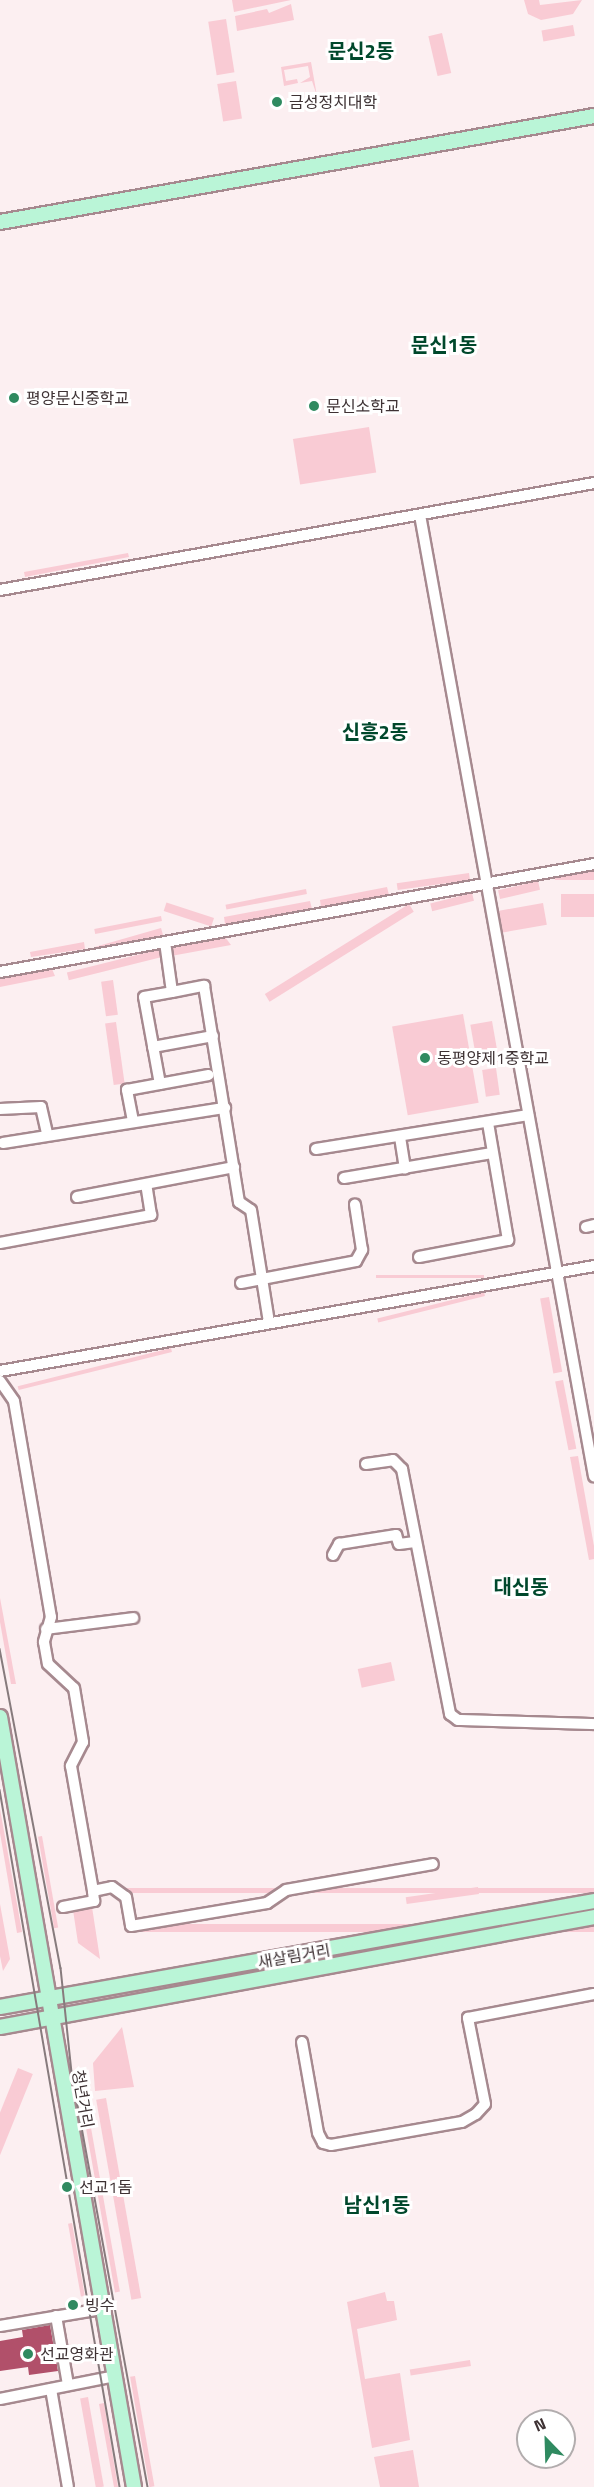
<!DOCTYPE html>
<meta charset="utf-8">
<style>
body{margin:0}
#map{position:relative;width:594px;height:2487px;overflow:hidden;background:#fceff1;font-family:"Titillium Web","Noto Sans KR",sans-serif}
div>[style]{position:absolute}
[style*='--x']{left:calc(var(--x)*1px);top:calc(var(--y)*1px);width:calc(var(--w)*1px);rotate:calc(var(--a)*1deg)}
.green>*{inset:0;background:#f9cbd4;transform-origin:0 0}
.building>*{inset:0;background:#b1506a}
.roads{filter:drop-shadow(2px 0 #a6898f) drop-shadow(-2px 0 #a6898f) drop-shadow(0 2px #a6898f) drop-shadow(0 -2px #a6898f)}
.minor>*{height:10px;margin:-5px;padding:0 5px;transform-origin:5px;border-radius:5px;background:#fff}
.major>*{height:14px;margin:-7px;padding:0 7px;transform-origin:7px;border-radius:7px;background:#baf5d7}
.tram>*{height:1.5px;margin:-0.75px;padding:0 0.75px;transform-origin:0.75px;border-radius:0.75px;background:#877b7d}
.dots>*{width:16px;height:16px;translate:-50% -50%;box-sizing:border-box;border:3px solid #fff;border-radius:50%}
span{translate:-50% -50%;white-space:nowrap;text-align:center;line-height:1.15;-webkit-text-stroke:6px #fff;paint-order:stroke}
.poi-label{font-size:16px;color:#3e3234}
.left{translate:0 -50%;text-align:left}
.street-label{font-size:16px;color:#3e3234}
.quarter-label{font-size:20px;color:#00482c;font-weight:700}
.north{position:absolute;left:516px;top:2409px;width:60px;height:60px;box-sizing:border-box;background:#fff;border:2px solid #b2adae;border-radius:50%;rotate:337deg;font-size:16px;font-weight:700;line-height:24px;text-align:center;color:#3e3234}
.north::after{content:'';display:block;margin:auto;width:21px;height:27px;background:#2f8a60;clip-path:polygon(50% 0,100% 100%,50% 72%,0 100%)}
</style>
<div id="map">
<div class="green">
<i style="clip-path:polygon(232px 0,291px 0,234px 12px)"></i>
<i style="clip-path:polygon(524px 0,539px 0,540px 5px,582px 0,573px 14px,541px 20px,528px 14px)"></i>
<i style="clip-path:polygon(291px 4px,294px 20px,237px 31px,235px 16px,267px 9px,269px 13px)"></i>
<i style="left:226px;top:19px;width:54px;height:18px;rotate:81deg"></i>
<i style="left:573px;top:25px;width:11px;height:32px;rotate:80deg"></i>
<i style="left:442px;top:33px;width:41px;height:14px;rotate:77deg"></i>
<i style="clip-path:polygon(311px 62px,317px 96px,312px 81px,300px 83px,310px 77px,308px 66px,284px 70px,286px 81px,297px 79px,298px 83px,284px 86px,281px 67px)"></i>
<i style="left:236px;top:81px;width:38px;height:19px;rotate:81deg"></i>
<i style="left:369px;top:427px;width:46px;height:77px;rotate:81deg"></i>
<i style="clip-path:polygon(128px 553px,129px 557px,25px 577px,24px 572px)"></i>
<i style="left:594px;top:871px;width:9px;height:39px;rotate:90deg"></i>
<i style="left:469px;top:873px;width:7px;height:73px;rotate:82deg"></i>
<i style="left:538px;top:881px;width:9px;height:41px;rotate:77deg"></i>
<i style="clip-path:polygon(387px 887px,389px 895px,321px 907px,320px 900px)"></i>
<i style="left:306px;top:889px;width:5px;height:82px;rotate:79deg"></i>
<i style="left:472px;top:893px;width:8px;height:43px;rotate:76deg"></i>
<i style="left:594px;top:894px;width:23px;height:33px;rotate:90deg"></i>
<i style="clip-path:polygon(310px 901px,312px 909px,225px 924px,224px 917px)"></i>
<i style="left:543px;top:903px;width:22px;height:46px;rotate:80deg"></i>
<i style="left:409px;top:904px;width:9px;height:170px;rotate:58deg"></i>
<i style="left:161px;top:916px;width:5px;height:68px;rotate:79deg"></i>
<i style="left:214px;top:918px;width:9px;height:50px;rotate:108deg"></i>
<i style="left:161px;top:928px;width:7px;height:68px;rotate:74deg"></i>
<i style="clip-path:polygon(225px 937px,231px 945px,171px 956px,169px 948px)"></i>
<i style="clip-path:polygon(84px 942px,85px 949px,31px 957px,30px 952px)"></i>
<i style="left:161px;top:949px;width:8px;height:97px;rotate:76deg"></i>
<i style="clip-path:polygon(52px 969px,55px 976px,0 987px,0 978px)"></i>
<i style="left:113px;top:980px;width:35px;height:12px;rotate:82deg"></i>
<i style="left:463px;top:1014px;width:90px;height:72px;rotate:80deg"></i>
<i style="left:492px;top:1021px;width:41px;height:22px;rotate:80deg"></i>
<i style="left:116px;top:1022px;width:62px;height:11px;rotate:82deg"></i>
<i style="left:496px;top:1068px;width:27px;height:14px;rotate:82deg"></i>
<i style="left:484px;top:1275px;width:3px;height:108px;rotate:90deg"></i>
<i style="left:484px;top:1292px;width:4px;height:110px;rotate:76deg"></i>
<i style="left:549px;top:1297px;width:76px;height:9px;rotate:80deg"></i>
<i style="left:171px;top:1348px;width:4px;height:158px;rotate:76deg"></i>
<i style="left:563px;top:1380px;width:70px;height:8px;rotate:79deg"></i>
<i style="clip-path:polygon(578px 1456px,594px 1546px,594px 1559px,589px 1560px,570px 1457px)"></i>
<i style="clip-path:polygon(0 1598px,16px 1684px,11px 1684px,0 1622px)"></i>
<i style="left:391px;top:1662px;width:19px;height:34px;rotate:78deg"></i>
<i style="clip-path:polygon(0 1809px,22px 1932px,17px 1933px,0 1833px)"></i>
<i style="left:42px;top:1836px;width:93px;height:4px;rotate:80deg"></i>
<i style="left:478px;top:1887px;width:7px;height:73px;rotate:82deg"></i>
<i style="left:594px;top:1888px;width:5px;height:473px;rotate:90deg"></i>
<i style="clip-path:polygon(0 1904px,10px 1959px,3px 1971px,0 1956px)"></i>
<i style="clip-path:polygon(92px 1907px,100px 1959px,78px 1943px,73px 1910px)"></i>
<i style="left:594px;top:1924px;width:8px;height:468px;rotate:90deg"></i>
<i style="clip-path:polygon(122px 2027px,134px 2087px,95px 2091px,93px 2063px)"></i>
<i style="left:18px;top:2068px;width:16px;height:225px;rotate:22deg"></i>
<i style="left:81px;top:2071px;width:224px;height:5px;rotate:80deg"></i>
<i style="left:106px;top:2098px;width:203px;height:10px;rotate:80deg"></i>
<i style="left:72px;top:2223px;width:74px;height:4px;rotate:80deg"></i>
<i style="clip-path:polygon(385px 2292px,387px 2301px,394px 2301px,397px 2320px,357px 2329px,365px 2379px,400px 2373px,410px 2440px,372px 2448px,347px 2302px)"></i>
<i style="left:470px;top:2360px;width:6px;height:61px;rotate:81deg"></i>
<i style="left:135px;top:2376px;width:112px;height:5px;rotate:80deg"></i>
<i style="left:88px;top:2397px;width:91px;height:8px;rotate:80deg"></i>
<i style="clip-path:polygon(104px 2403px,118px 2487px,114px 2487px,99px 2404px)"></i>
<i style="clip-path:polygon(413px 2450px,419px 2487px,380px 2487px,374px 2457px)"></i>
</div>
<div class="building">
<i style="clip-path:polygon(50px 2325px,58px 2371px,29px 2375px,28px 2367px,0 2371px,0 2341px,23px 2337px,22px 2330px)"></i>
</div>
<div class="roads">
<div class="minor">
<i style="--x:420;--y:515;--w:977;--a:79.74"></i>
<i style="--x:0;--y:590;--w:604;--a:-10.21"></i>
<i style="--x:165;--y:942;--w:50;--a:82"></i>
<i style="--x:172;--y:992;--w:33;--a:-11"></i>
<i style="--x:204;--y:986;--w:219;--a:80.8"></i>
<i style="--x:239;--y:1202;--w:14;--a:34"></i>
<i style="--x:251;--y:1210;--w:113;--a:80.9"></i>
<i style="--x:0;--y:972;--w:604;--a:-10.3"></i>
<i style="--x:153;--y:1047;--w:61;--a:-10.4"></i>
<i style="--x:160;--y:1084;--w:88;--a:-100.4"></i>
<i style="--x:144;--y:997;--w:28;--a:-10"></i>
<i style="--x:0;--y:1109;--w:41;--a:-2.8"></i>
<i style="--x:41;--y:1107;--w:28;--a:77"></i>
<i style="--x:133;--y:1121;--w:32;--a:-101"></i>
<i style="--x:127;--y:1090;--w:83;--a:-10.4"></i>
<i style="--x:400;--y:1137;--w:32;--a:81"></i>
<i style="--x:3;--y:1143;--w:225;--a:-9"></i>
<i style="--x:316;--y:1149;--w:215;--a:-9.1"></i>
<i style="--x:344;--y:1178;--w:150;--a:-9.6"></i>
<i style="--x:77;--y:1197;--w:160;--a:-10.8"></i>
<i style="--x:586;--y:1227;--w:8;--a:-14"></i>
<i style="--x:0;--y:1243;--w:154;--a:-10.5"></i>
<i style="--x:151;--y:1215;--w:31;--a:-99"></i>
<i style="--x:419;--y:1257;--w:91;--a:-10.8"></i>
<i style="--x:508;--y:1240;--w:119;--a:-99.7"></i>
<i style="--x:241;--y:1283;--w:117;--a:-10.8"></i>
<i style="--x:356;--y:1261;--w:13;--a:-61"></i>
<i style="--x:362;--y:1250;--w:46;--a:-98.8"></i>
<i style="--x:0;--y:1371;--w:603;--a:-10.02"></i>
<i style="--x:0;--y:1381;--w:24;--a:55"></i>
<i style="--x:14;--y:1401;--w:219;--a:80.3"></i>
<i style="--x:51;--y:1617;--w:26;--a:106"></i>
<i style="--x:44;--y:1642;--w:22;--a:80"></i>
<i style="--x:48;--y:1664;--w:35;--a:43"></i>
<i style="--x:74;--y:1688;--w:55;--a:80.5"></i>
<i style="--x:83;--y:1742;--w:27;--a:117"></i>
<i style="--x:71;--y:1766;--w:127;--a:80"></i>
<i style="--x:93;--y:1891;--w:19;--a:-12"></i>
<i style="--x:112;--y:1887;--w:17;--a:36"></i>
<i style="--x:126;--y:1897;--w:29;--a:80"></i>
<i style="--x:131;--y:1926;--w:138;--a:-9.6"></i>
<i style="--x:267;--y:1903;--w:23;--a:-34"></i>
<i style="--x:286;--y:1890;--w:149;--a:-10"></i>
<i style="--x:366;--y:1464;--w:27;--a:-8"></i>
<i style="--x:393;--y:1460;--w:13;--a:45"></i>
<i style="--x:402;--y:1469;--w:250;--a:78.9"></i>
<i style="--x:450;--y:1714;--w:10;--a:37"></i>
<i style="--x:458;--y:1720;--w:136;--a:1.7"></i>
<i style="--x:333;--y:1555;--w:13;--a:-61"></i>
<i style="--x:339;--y:1544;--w:58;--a:-9"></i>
<i style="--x:396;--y:1535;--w:9;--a:72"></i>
<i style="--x:399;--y:1544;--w:16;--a:-7"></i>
<i style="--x:46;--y:1629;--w:88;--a:-7.2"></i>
<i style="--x:63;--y:1907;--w:32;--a:-11"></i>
<i style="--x:94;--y:1901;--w:10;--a:-96"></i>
<i style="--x:302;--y:2042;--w:92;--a:80"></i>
<i style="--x:318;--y:2133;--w:11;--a:63"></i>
<i style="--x:323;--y:2143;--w:8;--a:14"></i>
<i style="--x:331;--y:2145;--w:133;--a:-10"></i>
<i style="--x:462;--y:2122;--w:16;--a:-30"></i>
<i style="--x:476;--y:2114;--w:13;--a:-48"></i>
<i style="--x:485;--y:2104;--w:88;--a:-101.2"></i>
<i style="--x:468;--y:2018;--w:128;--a:-10.8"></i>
<i style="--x:56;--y:2316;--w:70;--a:80.1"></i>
<i style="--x:0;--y:2326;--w:103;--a:-9.5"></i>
<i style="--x:51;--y:2389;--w:99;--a:80.2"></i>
<i style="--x:0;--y:2399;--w:117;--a:-11.3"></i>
</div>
<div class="major">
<i style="--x:0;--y:222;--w:603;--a:-10.12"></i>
<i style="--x:0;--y:1717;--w:782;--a:80.13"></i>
<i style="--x:0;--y:2007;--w:603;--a:-10.12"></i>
<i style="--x:0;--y:2027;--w:604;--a:-10.49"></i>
</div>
</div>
<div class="tram">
<i style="--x:0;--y:1649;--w:325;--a:79.2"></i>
<i style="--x:61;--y:1968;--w:106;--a:84"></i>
<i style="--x:72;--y:2073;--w:421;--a:79.6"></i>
<i style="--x:0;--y:1790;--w:707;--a:80.23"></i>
</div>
<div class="dots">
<i style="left:277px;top:102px;background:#2f8a60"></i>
<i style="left:14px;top:398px;background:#2f8a60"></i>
<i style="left:314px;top:406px;background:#2f8a60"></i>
<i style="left:425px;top:1058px;background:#2f8a60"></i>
<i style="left:67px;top:2187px;background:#2f8a60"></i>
<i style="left:73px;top:2305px;background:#2f8a60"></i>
<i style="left:28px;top:2354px;background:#2f8a60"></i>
</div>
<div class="poi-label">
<span class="left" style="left:289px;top:102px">금성정치대학</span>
<span class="left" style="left:26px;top:398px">평양문신중학교</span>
<span class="left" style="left:326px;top:406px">문신소학교</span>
<span class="left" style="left:437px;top:1058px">동평양제1중학교</span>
<span class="left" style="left:79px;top:2187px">선교1돔</span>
<span class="left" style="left:85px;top:2305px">빙수</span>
<span class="left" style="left:40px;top:2354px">선교영화관</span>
</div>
<div class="street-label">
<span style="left:294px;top:1956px;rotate:-10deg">새살림거리</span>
<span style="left:83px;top:2099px;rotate:80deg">청년거리</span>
</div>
<div class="quarter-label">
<span style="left:361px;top:50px">문신2동</span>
<span style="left:444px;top:344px">문신1동</span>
<span style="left:375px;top:731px">신흥2동</span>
<span style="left:521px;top:1586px">대신동</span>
<span style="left:377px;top:2204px">남신1동</span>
</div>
<div class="north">N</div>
</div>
